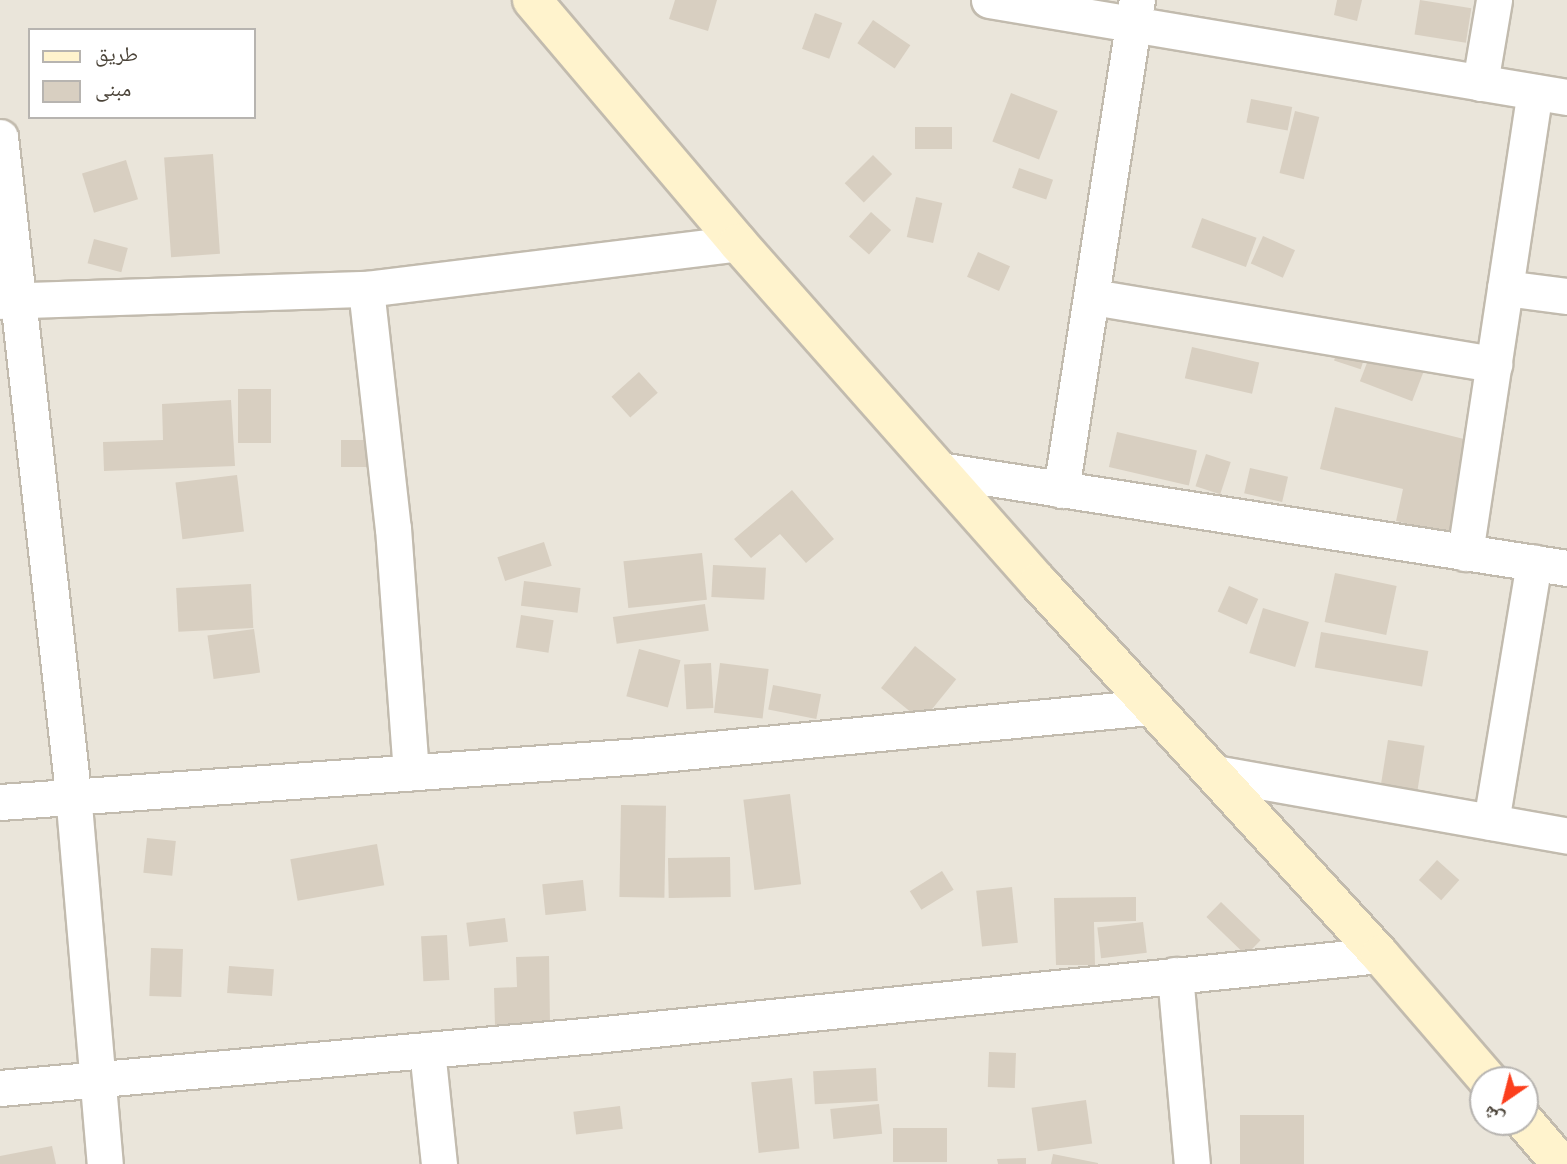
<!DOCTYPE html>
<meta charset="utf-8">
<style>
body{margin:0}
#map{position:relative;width:1567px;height:1164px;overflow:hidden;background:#f6f3ec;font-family:Ubuntu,"Noto Naskh Arabic",sans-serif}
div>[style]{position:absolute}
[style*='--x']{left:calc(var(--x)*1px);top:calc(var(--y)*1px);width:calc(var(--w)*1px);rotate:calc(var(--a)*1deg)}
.residential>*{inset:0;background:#eae5da}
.building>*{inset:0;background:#d8cfc1;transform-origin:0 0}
.roads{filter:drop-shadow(2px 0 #c2bbae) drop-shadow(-2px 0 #c2bbae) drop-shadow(0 2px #c2bbae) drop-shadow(0 -2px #c2bbae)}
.street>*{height:35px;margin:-17.5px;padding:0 17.5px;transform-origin:17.5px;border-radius:17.5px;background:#fff}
.secondary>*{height:38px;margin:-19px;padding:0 19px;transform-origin:19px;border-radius:19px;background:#fff3cd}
span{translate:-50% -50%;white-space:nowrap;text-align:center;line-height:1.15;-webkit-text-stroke:7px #fff;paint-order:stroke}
.legend{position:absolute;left:28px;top:28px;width:228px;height:91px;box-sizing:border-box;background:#fff;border:2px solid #b7b4b0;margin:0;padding:9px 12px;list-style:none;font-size:21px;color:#4b4439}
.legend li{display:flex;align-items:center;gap:14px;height:35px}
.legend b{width:35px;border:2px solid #b7b4b0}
.north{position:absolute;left:1469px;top:1066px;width:70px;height:70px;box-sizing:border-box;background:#fff;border:2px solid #b7b4b0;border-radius:50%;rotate:215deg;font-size:19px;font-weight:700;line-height:28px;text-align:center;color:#4b4439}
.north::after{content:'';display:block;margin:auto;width:24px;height:32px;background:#fc3f1d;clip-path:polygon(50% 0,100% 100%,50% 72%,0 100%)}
</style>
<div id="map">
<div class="residential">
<i style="clip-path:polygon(evenodd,0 0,1567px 0,1567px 1164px,0 1164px,0 0,30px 30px,254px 30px,254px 117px,30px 117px,30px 30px,0 0,1483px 1080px,1525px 1080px,1525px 1122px,1483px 1122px,1483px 1080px)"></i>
</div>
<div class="building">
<i style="clip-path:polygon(675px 0,717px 0,708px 31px,669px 19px)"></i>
<i style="clip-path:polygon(1337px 0,1362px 0,1357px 21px,1334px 15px)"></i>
<i style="left:1420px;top:0;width:52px;height:35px;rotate:9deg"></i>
<i style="left:815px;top:13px;width:29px;height:38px;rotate:20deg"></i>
<i style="left:873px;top:20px;width:45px;height:28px;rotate:34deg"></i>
<i style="left:1011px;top:93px;width:50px;height:52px;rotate:21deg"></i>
<i style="left:1251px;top:99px;width:42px;height:24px;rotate:11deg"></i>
<i style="left:1295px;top:111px;width:25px;height:64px;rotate:14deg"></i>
<i style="left:915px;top:127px;width:37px;height:22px"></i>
<i style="left:213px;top:154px;width:100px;height:49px;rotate:86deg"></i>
<i style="left:873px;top:155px;width:27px;height:40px;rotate:45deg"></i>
<i style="left:126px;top:160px;width:41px;height:46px;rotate:73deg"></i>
<i style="left:1019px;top:168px;width:36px;height:21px;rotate:19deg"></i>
<i style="left:916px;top:197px;width:27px;height:41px;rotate:13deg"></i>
<i style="left:871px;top:212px;width:27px;height:33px;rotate:42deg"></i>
<i style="left:1202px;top:218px;width:58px;height:31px;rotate:20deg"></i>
<i style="left:1263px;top:236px;width:35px;height:30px;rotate:24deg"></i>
<i style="left:94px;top:239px;width:35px;height:25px;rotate:15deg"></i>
<i style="left:978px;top:252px;width:35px;height:27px;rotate:24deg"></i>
<i style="left:1380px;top:329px;width:56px;height:56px;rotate:21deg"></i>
<i style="left:1343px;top:333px;width:28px;height:29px;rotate:18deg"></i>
<i style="left:1192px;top:347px;width:69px;height:32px;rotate:13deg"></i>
<i style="left:639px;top:372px;width:28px;height:37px;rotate:48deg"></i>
<i style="left:238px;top:389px;width:33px;height:54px"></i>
<i style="clip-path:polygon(231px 400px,235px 466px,104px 471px,103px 442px,163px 440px,162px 404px)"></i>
<i style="clip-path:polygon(1335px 407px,1476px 442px,1454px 535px,1396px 521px,1403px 489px,1320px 469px)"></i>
<i style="left:1117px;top:432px;width:82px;height:36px;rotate:13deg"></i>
<i style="left:373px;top:440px;width:27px;height:32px;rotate:90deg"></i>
<i style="left:1206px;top:454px;width:26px;height:34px;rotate:18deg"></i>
<i style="left:1250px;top:468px;width:39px;height:26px;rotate:13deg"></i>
<i style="left:237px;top:475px;width:57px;height:62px;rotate:83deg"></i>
<i style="clip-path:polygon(792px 490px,834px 539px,806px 563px,780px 534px,751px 558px,734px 539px)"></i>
<i style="left:544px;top:542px;width:25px;height:49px;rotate:72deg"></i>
<i style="left:702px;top:553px;width:47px;height:79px;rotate:84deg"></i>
<i style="left:713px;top:565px;width:53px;height:32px;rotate:3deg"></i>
<i style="left:1335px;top:573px;width:63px;height:50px;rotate:12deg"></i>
<i style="left:524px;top:581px;width:57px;height:25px;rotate:7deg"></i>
<i style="left:251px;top:584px;width:44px;height:75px;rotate:87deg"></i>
<i style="left:1229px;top:586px;width:32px;height:28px;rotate:24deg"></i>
<i style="left:705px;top:604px;width:27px;height:93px;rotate:82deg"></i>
<i style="left:1263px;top:608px;width:48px;height:47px;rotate:17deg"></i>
<i style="left:521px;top:615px;width:33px;height:33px;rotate:9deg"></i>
<i style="left:254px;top:629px;width:44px;height:47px;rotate:82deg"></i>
<i style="left:1321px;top:632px;width:109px;height:36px;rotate:10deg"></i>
<i style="left:915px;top:646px;width:53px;height:54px;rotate:39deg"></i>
<i style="left:639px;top:649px;width:43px;height:49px;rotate:15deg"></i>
<i style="left:711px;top:663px;width:45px;height:27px;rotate:87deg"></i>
<i style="left:720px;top:663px;width:49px;height:50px;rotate:7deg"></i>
<i style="left:773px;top:685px;width:49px;height:25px;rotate:11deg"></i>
<i style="left:1388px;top:740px;width:37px;height:72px;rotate:9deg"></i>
<i style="left:790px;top:794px;width:91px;height:47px;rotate:83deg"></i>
<i style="left:621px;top:805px;width:45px;height:92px;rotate:1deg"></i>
<i style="left:147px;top:838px;width:29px;height:35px;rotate:6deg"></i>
<i style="left:377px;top:844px;width:42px;height:88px;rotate:80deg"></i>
<i style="left:730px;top:857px;width:40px;height:62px;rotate:89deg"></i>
<i style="left:1437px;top:860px;width:30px;height:27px;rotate:42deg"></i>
<i style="left:942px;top:871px;width:22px;height:38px;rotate:58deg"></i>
<i style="left:583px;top:880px;width:31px;height:41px;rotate:84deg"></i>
<i style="left:1012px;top:887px;width:56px;height:36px;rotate:84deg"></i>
<i style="clip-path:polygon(1136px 897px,1136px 921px,1094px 922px,1095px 965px,1056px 965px,1054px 898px)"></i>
<i style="left:1221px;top:902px;width:55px;height:21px;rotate:44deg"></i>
<i style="left:505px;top:918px;width:24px;height:39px;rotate:83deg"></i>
<i style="left:1143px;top:922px;width:31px;height:46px;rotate:83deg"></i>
<i style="left:447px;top:935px;width:45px;height:26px;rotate:87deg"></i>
<i style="left:151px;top:948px;width:32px;height:48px;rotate:2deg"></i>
<i style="clip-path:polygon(549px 956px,550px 1024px,495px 1026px,494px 988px,517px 987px,516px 957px)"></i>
<i style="left:229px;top:966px;width:45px;height:27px;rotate:4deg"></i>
<i style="left:989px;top:1052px;width:27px;height:35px;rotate:2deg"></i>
<i style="left:876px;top:1068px;width:33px;height:63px;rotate:87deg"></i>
<i style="left:792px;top:1078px;width:71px;height:41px;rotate:84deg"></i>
<i style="left:1086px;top:1100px;width:44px;height:55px;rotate:82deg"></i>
<i style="left:879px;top:1104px;width:30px;height:49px;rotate:84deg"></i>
<i style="left:620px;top:1106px;width:23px;height:47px;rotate:83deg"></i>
<i style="left:1240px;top:1115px;width:64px;height:49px"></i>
<i style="left:893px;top:1128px;width:54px;height:34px"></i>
<i style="clip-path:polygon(52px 1146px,56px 1164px,0 1164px,0 1156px)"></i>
<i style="clip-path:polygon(1053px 1154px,1098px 1163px,1098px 1164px,1051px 1164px)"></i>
<i style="clip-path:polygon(1026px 1158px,1026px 1164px,998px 1164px,997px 1159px)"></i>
</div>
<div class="roads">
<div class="street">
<i style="--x:989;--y:0;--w:586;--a:9.53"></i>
<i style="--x:1480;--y:83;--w:84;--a:-80.4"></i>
<i style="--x:0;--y:137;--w:660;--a:83.65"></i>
<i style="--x:73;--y:793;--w:372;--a:85.1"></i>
<i style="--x:1505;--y:288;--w:63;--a:7.4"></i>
<i style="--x:366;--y:289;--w:241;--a:83.6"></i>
<i style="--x:393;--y:528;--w:245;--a:85.8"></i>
<i style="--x:1093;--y:297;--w:407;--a:9.5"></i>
<i style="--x:0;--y:301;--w:366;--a:-1.9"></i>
<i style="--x:366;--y:289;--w:375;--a:-7"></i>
<i style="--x:939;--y:470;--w:636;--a:8.87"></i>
<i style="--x:1061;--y:490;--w:496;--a:-81.2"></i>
<i style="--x:1465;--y:553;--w:466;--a:-81.4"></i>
<i style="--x:1215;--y:773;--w:358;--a:10.1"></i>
<i style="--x:0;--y:802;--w:642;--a:-4.11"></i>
<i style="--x:640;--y:756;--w:512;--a:-5.49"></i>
<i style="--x:1491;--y:822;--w:263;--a:-80.6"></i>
<i style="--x:1175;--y:975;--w:190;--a:84.9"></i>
<i style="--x:427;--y:1050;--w:115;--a:84"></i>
<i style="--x:0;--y:1088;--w:597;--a:-5.09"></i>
<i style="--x:595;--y:1035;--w:789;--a:-5.82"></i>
</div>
<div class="secondary">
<i style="--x:532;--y:0;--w:319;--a:49.7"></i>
<i style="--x:738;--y:243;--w:453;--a:48.5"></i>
<i style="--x:1038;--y:582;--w:506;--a:47.48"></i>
<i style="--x:1380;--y:955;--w:165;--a:49.2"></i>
<i style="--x:1525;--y:1122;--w:55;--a:49.4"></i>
</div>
</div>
<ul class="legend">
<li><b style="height:9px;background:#fff3cd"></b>طريق</li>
<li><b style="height:19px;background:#d8cfc1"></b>مبنى</li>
</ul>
<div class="north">ش</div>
</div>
